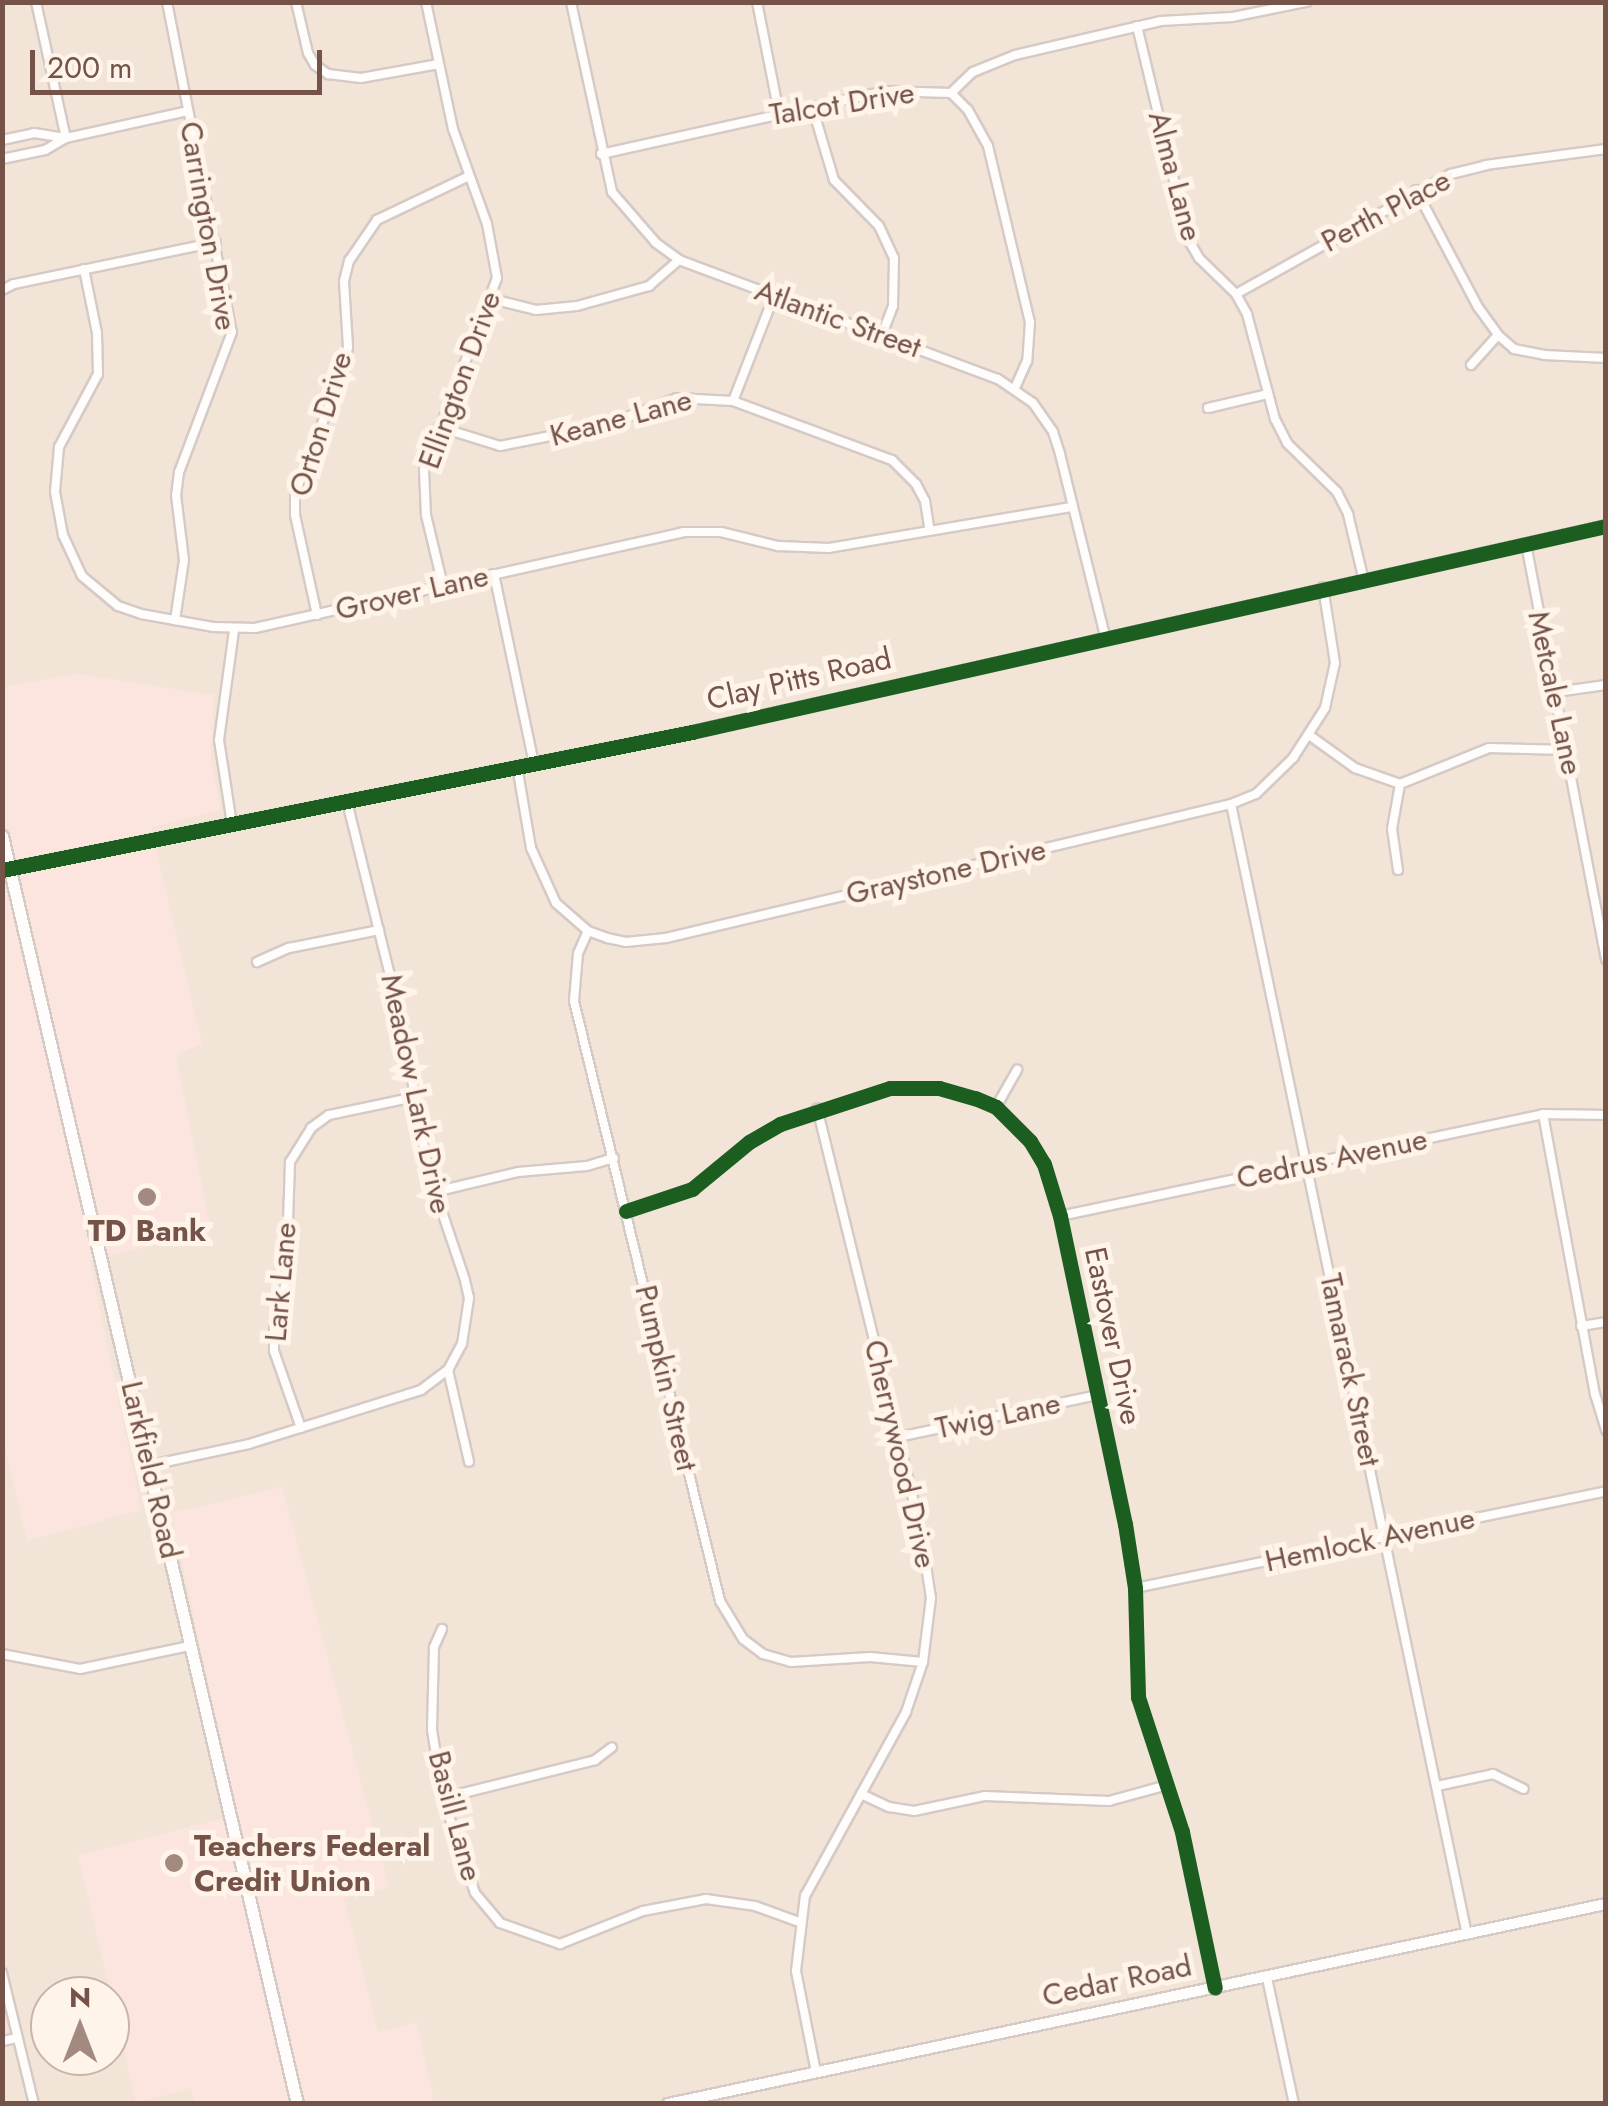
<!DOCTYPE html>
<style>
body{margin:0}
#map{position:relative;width:1608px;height:2106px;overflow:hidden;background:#f7efe8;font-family:Jost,sans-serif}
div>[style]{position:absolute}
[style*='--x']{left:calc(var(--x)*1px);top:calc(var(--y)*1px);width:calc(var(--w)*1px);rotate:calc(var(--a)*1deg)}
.residential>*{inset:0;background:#f3e4d8}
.commercial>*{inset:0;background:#fbe5de}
.roads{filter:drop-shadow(2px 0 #d5cac5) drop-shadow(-2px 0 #d5cac5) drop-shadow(0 2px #d5cac5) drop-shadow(0 -2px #d5cac5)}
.minor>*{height:8px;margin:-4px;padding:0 4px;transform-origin:4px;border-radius:4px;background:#fefdfc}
.tertiary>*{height:10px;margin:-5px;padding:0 5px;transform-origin:5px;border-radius:5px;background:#fefdfc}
.secondary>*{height:11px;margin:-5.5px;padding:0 5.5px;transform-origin:5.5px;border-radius:5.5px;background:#fefdfc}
.cycleway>*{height:15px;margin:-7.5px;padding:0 7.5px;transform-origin:7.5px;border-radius:7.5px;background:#1b5e20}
.dots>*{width:28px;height:28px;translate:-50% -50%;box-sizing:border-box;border:5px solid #fff4e9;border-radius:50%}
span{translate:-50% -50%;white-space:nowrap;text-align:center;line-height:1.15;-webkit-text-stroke:10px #fff4e9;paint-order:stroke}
.street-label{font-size:30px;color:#755348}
.poi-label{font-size:30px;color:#755348;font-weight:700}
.left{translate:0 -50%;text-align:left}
.frame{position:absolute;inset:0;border:5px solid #755348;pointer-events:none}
.north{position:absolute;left:30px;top:1976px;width:100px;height:100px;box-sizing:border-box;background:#fff4e9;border:2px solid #c8b4a9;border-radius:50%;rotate:0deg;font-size:28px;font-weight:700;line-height:40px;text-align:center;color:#755348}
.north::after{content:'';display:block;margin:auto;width:35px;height:45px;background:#a28a80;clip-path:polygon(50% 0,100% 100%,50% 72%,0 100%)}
.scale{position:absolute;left:30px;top:50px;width:292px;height:45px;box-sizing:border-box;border:5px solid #755348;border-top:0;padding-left:12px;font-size:30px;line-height:35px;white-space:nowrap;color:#755348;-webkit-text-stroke:8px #fff4e9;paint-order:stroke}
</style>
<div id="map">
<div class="residential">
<i style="clip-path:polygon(evenodd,3px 3px,1605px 3px,1605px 2103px,3px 2104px,3px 3px,50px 1996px,110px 1996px,110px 2056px,50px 2056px,50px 1996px)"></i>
</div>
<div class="commercial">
<i style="clip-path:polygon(77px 674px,214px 695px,211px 758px,221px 810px,151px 828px,202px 1044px,176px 1055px,211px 1231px,90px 1261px,141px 1510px,27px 1541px,2px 1433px,2px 687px)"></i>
<i style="clip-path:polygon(282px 1487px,389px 1887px,344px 1898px,378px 2032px,417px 2023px,434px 2103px,195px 2103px,191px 2088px,136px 2103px,78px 1855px,237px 1815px,171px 1513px)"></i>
</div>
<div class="roads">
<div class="minor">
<i style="--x:36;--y:2;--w:139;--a:77.6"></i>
<i style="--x:167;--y:2;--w:336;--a:78.9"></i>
<i style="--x:232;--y:332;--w:150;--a:110.7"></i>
<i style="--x:179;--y:472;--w:23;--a:97"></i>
<i style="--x:176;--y:495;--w:65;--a:83"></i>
<i style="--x:184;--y:560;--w:61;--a:98.5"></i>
<i style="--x:296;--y:2;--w:52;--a:76.8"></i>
<i style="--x:308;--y:53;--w:14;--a:60"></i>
<i style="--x:315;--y:65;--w:16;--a:35"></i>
<i style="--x:328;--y:74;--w:33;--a:7"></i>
<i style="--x:361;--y:78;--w:79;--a:-10.2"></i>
<i style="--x:426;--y:2;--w:130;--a:78"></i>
<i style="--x:453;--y:129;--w:101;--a:70.3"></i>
<i style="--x:487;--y:224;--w:55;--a:79.5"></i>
<i style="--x:497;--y:278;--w:205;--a:110.8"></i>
<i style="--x:424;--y:470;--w:45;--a:87.5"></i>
<i style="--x:426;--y:515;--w:73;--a:76.5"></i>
<i style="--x:571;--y:2;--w:194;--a:77.8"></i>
<i style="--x:612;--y:192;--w:67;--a:49.2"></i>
<i style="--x:656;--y:243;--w:29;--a:36"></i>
<i style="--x:679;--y:260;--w:340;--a:20.5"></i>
<i style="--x:998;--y:379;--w:42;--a:34.4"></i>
<i style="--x:1033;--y:403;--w:35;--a:55"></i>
<i style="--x:1053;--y:432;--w:23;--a:72"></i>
<i style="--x:1060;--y:454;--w:187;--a:76.1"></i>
<i style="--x:757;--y:2;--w:113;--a:78.8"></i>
<i style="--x:1137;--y:26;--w:219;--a:76.5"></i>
<i style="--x:1188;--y:239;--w:22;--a:60"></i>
<i style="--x:1199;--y:258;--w:52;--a:44.2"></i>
<i style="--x:1236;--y:294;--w:23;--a:61"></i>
<i style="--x:1247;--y:314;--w:109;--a:75.1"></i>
<i style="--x:1275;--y:419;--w:27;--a:63"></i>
<i style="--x:1287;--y:443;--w:70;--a:44.4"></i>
<i style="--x:1337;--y:492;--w:25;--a:63"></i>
<i style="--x:1348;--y:514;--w:65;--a:76.6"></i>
<i style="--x:951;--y:93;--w:30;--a:-44"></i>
<i style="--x:973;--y:72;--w:45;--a:-22"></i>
<i style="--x:1015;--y:55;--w:150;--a:-13.1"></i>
<i style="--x:1161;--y:21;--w:71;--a:-3.2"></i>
<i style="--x:1232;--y:17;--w:76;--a:-11.5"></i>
<i style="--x:812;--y:106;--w:77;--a:73.4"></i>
<i style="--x:834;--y:180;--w:64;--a:45.6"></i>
<i style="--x:879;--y:226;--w:35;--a:65"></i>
<i style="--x:894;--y:258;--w:48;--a:91.2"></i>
<i style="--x:893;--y:306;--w:31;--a:111"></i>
<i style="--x:2;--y:140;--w:33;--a:-12"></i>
<i style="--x:34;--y:133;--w:32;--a:9"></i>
<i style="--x:601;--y:154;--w:292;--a:-12.5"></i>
<i style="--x:886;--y:91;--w:65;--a:1.8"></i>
<i style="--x:951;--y:93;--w:24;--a:45"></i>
<i style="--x:968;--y:110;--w:41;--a:60.9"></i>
<i style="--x:988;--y:146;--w:181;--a:76.6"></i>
<i style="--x:1030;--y:322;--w:39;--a:94"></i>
<i style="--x:1027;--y:361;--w:30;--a:114"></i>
<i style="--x:2;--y:159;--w:44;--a:-11.8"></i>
<i style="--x:45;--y:150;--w:24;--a:-30"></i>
<i style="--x:66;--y:138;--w:125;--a:-12.5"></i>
<i style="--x:1416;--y:190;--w:132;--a:62.1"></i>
<i style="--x:1478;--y:307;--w:34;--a:54"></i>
<i style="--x:1498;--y:335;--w:21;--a:41"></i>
<i style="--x:1514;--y:349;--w:31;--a:11"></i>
<i style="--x:1544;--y:355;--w:62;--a:2.8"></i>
<i style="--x:84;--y:269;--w:65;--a:78.5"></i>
<i style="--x:97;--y:333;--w:41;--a:88.6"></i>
<i style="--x:98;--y:374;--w:83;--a:118.1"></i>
<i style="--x:59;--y:447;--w:45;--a:95.1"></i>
<i style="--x:55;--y:492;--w:44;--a:79.5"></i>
<i style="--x:63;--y:535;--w:45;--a:65.1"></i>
<i style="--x:82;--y:576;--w:47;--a:39.8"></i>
<i style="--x:118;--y:606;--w:24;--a:19"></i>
<i style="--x:141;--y:614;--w:73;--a:10.2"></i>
<i style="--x:213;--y:627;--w:42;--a:1.4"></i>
<i style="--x:255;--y:628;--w:439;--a:-12.6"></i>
<i style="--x:683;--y:532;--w:38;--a:0"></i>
<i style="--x:721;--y:532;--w:59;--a:13.8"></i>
<i style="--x:778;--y:546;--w:51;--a:2.2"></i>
<i style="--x:829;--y:548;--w:246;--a:-9.6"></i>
<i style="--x:2;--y:290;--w:13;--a:-27"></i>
<i style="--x:14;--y:284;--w:206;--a:-11.7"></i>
<i style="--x:1236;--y:294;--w:246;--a:-29.2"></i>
<i style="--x:1451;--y:174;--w:36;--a:-14"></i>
<i style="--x:1486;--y:165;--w:121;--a:-7.6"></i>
<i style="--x:492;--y:299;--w:45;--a:14"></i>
<i style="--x:536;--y:310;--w:41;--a:-5.6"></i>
<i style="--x:577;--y:306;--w:75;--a:-15.5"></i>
<i style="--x:649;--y:286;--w:40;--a:-41"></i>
<i style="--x:1471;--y:365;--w:40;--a:-48"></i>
<i style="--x:733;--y:401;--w:113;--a:-68.7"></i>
<i style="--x:1208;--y:408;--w:62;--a:-13.1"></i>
<i style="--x:439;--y:427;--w:64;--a:17.3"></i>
<i style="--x:500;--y:446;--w:112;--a:-11.3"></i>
<i style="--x:610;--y:424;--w:72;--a:-21.2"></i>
<i style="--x:677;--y:398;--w:56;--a:3.1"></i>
<i style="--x:733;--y:401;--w:170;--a:20.4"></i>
<i style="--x:892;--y:460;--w:34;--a:45"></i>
<i style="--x:916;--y:484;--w:19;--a:62"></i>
<i style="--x:925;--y:501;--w:30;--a:81"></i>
<i style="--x:1526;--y:544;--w:423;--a:79.1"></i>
<i style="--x:494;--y:574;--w:193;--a:78.1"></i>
<i style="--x:317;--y:615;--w:102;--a:-102.4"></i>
<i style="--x:295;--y:515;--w:22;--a:-90"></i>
<i style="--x:295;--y:493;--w:135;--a:-68.7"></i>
<i style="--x:344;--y:367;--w:20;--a:-79"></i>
<i style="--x:348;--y:347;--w:66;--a:-93.5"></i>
<i style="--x:344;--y:281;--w:21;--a:-76"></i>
<i style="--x:349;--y:261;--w:50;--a:-55.7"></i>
<i style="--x:377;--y:220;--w:100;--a:-25.5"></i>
<i style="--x:1556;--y:692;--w:50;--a:-8"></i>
<i style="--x:1309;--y:735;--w:57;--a:35.7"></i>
<i style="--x:1355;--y:768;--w:48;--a:19.6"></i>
<i style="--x:1400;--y:784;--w:96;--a:-22"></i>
<i style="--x:1489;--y:748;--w:78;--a:1.5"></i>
<i style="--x:517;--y:766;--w:83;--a:80.3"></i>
<i style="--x:531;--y:848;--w:60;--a:65.6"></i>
<i style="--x:556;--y:903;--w:43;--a:41.2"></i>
<i style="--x:588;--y:931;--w:20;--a:20"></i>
<i style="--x:607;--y:938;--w:19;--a:12"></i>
<i style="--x:626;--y:942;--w:40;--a:-5.7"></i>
<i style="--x:666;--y:938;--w:581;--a:-13.34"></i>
<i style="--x:1231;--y:804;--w:27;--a:-22"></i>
<i style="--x:1256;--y:794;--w:52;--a:-44.2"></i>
<i style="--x:1293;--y:758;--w:59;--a:-57.4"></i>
<i style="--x:1325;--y:708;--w:46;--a:-77.5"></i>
<i style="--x:1335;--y:663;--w:77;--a:-99"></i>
<i style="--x:1231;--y:804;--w:1155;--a:78.21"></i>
<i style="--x:232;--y:824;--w:85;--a:-98.8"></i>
<i style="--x:219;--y:740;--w:111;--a:-82.2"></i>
<i style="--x:1398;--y:870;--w:41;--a:-98.3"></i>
<i style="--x:1392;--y:829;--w:46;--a:-79.9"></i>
<i style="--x:588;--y:931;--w:24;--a:114"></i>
<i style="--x:578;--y:953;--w:48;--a:94.8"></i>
<i style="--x:574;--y:1001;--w:618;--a:76.32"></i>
<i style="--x:720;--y:1601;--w:44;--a:58.8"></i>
<i style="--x:743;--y:1639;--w:25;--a:37"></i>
<i style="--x:763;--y:1654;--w:29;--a:16"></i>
<i style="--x:791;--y:1662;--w:79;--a:-3.6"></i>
<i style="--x:870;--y:1657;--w:53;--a:5.4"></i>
<i style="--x:257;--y:962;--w:35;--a:-24"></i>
<i style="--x:289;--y:948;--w:92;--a:-11.3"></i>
<i style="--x:996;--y:1107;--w:43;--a:-60.4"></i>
<i style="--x:1543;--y:1114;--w:285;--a:79.5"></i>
<i style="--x:1595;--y:1394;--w:38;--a:73"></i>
<i style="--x:434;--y:1192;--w:86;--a:-13.4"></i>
<i style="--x:518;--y:1172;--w:69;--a:-5"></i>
<i style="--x:587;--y:1166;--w:28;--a:-17"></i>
<i style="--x:626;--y:1211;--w:70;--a:-18.4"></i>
<i style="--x:692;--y:1189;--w:74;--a:-39.5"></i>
<i style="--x:749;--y:1142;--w:36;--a:-30"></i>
<i style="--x:780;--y:1124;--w:116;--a:-18.1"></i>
<i style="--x:890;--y:1088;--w:49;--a:0"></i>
<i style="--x:939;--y:1088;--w:37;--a:16"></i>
<i style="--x:975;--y:1098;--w:23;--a:23"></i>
<i style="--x:996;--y:1107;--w:48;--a:45"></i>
<i style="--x:1030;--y:1141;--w:27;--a:59"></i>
<i style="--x:1044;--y:1164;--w:54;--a:72.9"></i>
<i style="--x:1060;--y:1216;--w:315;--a:78.1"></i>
<i style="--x:1125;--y:1524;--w:65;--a:81.1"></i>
<i style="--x:1135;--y:1588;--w:109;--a:88.4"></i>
<i style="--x:1138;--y:1697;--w:142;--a:71.9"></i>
<i style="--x:1182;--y:1832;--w:159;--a:78.1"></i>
<i style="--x:1060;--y:1216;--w:494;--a:-11.9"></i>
<i style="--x:1543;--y:1114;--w:63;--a:0.9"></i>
<i style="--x:1581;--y:1326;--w:25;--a:-9"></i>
<i style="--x:448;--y:1370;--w:94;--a:77.1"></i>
<i style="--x:301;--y:1428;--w:82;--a:-109.3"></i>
<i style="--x:274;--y:1351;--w:23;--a:-90"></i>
<i style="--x:274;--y:1328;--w:48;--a:-75.4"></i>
<i style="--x:286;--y:1282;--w:120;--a:-88.1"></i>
<i style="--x:290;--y:1162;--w:40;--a:-58"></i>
<i style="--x:311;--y:1128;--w:22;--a:-36"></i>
<i style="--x:329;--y:1115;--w:88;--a:-11.8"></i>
<i style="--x:898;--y:1437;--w:203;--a:-11.9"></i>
<i style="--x:151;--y:1465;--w:100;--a:-12.1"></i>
<i style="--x:249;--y:1444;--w:180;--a:-17.4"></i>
<i style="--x:421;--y:1390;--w:34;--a:-37"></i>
<i style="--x:448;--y:1370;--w:30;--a:-62"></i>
<i style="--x:462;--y:1344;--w:47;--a:-81.3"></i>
<i style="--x:469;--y:1298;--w:18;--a:-103"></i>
<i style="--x:465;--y:1280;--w:116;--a:-108.6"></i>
<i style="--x:428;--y:1170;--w:144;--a:-100"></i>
<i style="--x:403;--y:1028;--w:234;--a:-103.9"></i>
<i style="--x:1135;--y:1588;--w:481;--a:-11.6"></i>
<i style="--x:442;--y:1629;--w:20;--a:114"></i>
<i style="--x:434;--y:1647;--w:83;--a:91.4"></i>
<i style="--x:432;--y:1730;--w:69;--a:80.8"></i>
<i style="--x:443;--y:1798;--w:100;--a:71.4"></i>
<i style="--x:475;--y:1893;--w:39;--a:50"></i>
<i style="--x:500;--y:1923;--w:64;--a:19.3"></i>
<i style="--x:560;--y:1944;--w:89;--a:-21.7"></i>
<i style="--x:643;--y:1911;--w:64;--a:-10.8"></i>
<i style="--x:706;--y:1899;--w:49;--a:8.1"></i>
<i style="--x:755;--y:1906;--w:47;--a:20"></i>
<i style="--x:2;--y:1654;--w:79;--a:10.9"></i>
<i style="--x:80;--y:1669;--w:111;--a:-11.9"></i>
<i style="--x:1437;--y:1786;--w:57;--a:-12.1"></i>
<i style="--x:1493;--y:1774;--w:34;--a:26"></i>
<i style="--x:861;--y:1794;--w:31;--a:25"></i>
<i style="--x:889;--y:1807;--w:25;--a:9"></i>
<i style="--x:914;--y:1811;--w:73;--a:-11.9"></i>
<i style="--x:985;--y:1796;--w:124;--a:2.3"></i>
<i style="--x:1109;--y:1801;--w:60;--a:-15.4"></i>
<i style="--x:443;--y:1798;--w:157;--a:-14"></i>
<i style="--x:595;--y:1760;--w:21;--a:-37"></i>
<i style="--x:2;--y:1973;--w:135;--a:76.3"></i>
<i style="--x:1267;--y:1978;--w:129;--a:77.9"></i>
<i style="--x:2;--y:2041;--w:16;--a:-11"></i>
<i style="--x:816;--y:2072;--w:103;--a:-101.2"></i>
<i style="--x:796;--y:1971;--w:76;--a:-83.2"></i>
<i style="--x:805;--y:1896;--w:210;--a:-61.2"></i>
<i style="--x:906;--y:1712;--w:53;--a:-71.2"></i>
<i style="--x:923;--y:1662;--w:64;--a:-82.9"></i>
<i style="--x:931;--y:1598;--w:72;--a:-98.8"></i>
<i style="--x:920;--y:1527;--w:431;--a:-103.8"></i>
</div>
<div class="tertiary">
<i style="--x:2;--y:870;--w:704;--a:-11.31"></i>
<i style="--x:692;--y:732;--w:937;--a:-12.7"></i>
<i style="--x:668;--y:2104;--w:959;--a:-12.04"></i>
</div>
<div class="secondary">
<i style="--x:2;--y:836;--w:1302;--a:76.9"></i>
</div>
</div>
<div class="cycleway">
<i style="--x:2;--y:870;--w:704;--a:-11.31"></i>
<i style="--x:692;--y:732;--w:937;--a:-12.7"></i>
<i style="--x:626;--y:1211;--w:70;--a:-18.4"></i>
<i style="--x:692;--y:1189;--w:74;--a:-39.5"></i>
<i style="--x:749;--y:1142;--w:36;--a:-30"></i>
<i style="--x:780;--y:1124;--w:116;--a:-18.1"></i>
<i style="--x:890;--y:1088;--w:49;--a:0"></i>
<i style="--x:939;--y:1088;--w:37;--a:16"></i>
<i style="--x:975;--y:1098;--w:23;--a:23"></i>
<i style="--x:996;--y:1107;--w:48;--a:45"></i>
<i style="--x:1030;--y:1141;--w:27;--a:59"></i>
<i style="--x:1044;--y:1164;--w:54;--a:72.9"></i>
<i style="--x:1060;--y:1216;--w:315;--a:78.1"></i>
<i style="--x:1125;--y:1524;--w:65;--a:81.1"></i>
<i style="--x:1135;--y:1588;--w:109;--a:88.4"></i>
<i style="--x:1138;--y:1697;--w:142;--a:71.9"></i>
<i style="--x:1182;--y:1832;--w:159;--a:78.1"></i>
</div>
<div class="dots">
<i style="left:147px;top:1197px;background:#a28a80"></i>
<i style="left:174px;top:1863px;background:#a28a80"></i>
</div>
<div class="street-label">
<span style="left:842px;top:104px;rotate:-9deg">Talcot Drive</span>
<span style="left:1175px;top:176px;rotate:75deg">Alma Lane</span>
<span style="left:1386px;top:211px;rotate:-28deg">Perth Place</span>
<span style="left:208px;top:226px;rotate:80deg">Carrington Drive</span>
<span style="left:838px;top:319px;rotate:20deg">Atlantic Street</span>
<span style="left:460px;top:380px;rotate:-70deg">Ellington Drive</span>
<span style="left:621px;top:418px;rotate:-15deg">Keane Lane</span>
<span style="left:321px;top:424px;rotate:-73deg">Orton Drive</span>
<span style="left:412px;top:593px;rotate:-13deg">Grover Lane</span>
<span style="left:799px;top:679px;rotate:-13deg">Clay Pitts Road</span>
<span style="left:1555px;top:693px;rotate:78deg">Metcale Lane</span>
<span style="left:946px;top:872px;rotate:-13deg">Graystone Drive</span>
<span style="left:416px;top:1094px;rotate:78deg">Meadow Lark Drive</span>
<span style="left:1332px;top:1159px;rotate:-12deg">Cedrus Avenue</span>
<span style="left:281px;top:1282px;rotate:-85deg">Lark Lane</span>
<span style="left:1113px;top:1336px;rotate:78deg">Eastover Drive</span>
<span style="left:1350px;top:1370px;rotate:78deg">Tamarack Street</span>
<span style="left:666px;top:1378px;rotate:77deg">Pumpkin Street</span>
<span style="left:998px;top:1416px;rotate:-12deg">Twig Lane</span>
<span style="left:900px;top:1454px;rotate:77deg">Cherrywood Drive</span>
<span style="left:151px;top:1470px;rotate:77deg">Larkfield Road</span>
<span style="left:1370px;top:1540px;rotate:-12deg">Hemlock Avenue</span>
<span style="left:455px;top:1816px;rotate:75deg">Basill Lane</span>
<span style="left:1117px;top:1981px;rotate:-12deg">Cedar Road</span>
</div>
<div class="poi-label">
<span style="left:147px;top:1231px">TD Bank</span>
<span class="left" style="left:194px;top:1863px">Teachers Federal<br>Credit Union</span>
</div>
<div class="frame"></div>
<div class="north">N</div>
<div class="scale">200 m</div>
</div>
